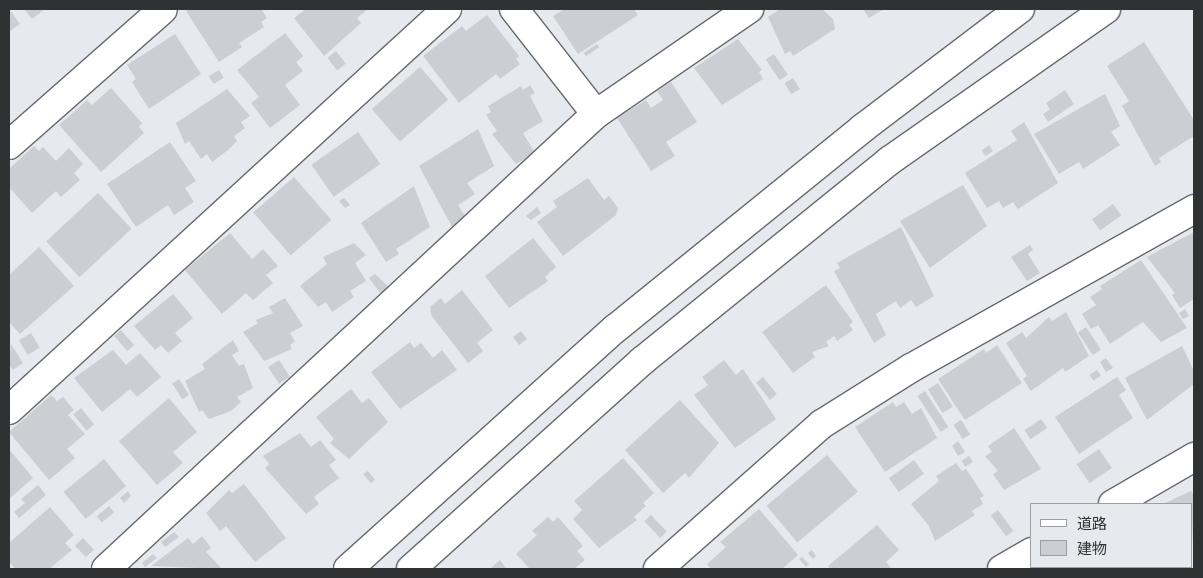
<!DOCTYPE html>
<meta charset="utf-8">
<style>
body{margin:0}
#map{position:relative;width:1203px;height:578px;overflow:hidden;background:#e6e9ee;font-family:Quicksand,"Noto Sans JP",sans-serif}
div>[style]{position:absolute}
[style*='--x']{left:calc(var(--x)*1px);top:calc(var(--y)*1px);width:calc(var(--w)*1px);rotate:calc(var(--a)*1deg)}
.building>*{inset:0;background:#cbced2;transform-origin:0 0}
.roads{filter:drop-shadow(1px 0 #676a6e) drop-shadow(-1px 0 #676a6e) drop-shadow(0 1px #676a6e) drop-shadow(0 -1px #676a6e)}
.minor>*{height:28px;margin:-14px;padding:0 14px;transform-origin:14px;border-radius:14px;background:#fff}
.tertiary>*{height:28px;margin:-14px;padding:0 14px;transform-origin:14px;border-radius:14px;background:#fff}
span{translate:-50% -50%;white-space:nowrap;text-align:center;line-height:1.15;-webkit-text-stroke:4.5px #e6e9ee;paint-order:stroke}
.frame{position:absolute;inset:0;border:10px solid #303133;pointer-events:none}
.legend{position:absolute;left:1030px;top:503px;width:162px;height:65px;box-sizing:border-box;background:#e6e9ee;border:1px solid #9d9fa3;margin:0;padding:6px 9px;list-style:none;font-size:15px;color:#303133}
.legend li{display:flex;align-items:center;gap:10px;height:25px}
.legend b{width:25px;border:1px solid #9d9fa3}
</style>
<div id="map">
<div class="building">
<i style="clip-path:polygon(9px 9px,20px 24px,9px 32px)"></i>
<i style="clip-path:polygon(24px 9px,45px 9px,32px 19px)"></i>
<i style="clip-path:polygon(190px 9px,261px 9px,267px 18px,261px 22px,264px 27px,239px 43px,242px 47px,219px 62px,186px 11px)"></i>
<i style="clip-path:polygon(306px 9px,368px 9px,357px 18px,361px 23px,324px 56px,294px 18px)"></i>
<i style="clip-path:polygon(565px 9px,634px 9px,638px 15px,578px 54px,553px 16px)"></i>
<i style="clip-path:polygon(780px 9px,822px 9px,833px 19px,835px 29px,793px 56px,790px 51px,785px 54px,768px 17px)"></i>
<i style="clip-path:polygon(863px 9px,884px 9px,869px 18px)"></i>
<i style="clip-path:polygon(487px 15px,519px 56px,516px 59px,520px 64px,500px 79px,496px 74px,459px 103px,423px 56px,462px 26px,466px 31px)"></i>
<i style="clip-path:polygon(285px 33px,303px 56px,296px 62px,303px 71px,285px 85px,300px 105px,270px 128px,251px 103px,259px 97px,237px 70px)"></i>
<i style="clip-path:polygon(175px 34px,201px 74px,149px 109px,132px 82px,136px 79px,127px 65px)"></i>
<i style="clip-path:polygon(738px 39px,762px 70px,759px 72px,763px 79px,722px 105px,694px 68px)"></i>
<i style="clip-path:polygon(1144px 42px,1194px 120px,1194px 136px,1159px 158px,1161px 162px,1155px 166px,1122px 106px,1129px 101px,1107px 66px)"></i>
<i style="left:597px;top:44px;width:4px;height:16px;rotate:56deg"></i>
<i style="left:336px;top:51px;width:16px;height:11px;rotate:52deg"></i>
<i style="left:774px;top:54px;width:25px;height:10px;rotate:56deg"></i>
<i style="left:420px;top:67px;width:43px;height:64px;rotate:49deg"></i>
<i style="left:219px;top:70px;width:9px;height:12px;rotate:58deg"></i>
<i style="left:793px;top:78px;width:13px;height:10px;rotate:58deg"></i>
<i style="clip-path:polygon(671px 82px,697px 122px,666px 142px,675px 156px,651px 171px,617px 118px,646px 100px,651px 108px,663px 100px,657px 91px)"></i>
<i style="clip-path:polygon(530px 85px,535px 93px,530px 96px,543px 121px,523px 133px,535px 153px,516px 164px,492px 134px,497px 131px,486px 115px,491px 112px,488px 106px,521px 86px,523px 90px)"></i>
<i style="clip-path:polygon(111px 88px,142px 123px,139px 127px,144px 133px,101px 172px,59px 125px,87px 100px,92px 105px)"></i>
<i style="clip-path:polygon(227px 89px,250px 116px,241px 122px,245px 128px,234px 136px,237px 141px,228px 150px,212px 162px,207px 154px,201px 159px,189px 141px,185px 144px,176px 123px)"></i>
<i style="clip-path:polygon(1065px 90px,1074px 104px,1048px 122px,1043px 114px,1050px 109px,1046px 103px)"></i>
<i style="clip-path:polygon(1105px 94px,1120px 126px,1111px 132px,1120px 145px,1083px 169px,1079px 162px,1059px 174px,1034px 134px)"></i>
<i style="clip-path:polygon(1024px 122px,1058px 183px,1018px 209px,1013px 202px,1003px 208px,999px 201px,987px 208px,965px 173px,1017px 140px,1011px 131px)"></i>
<i style="clip-path:polygon(478px 129px,494px 166px,467px 183px,475px 194px,458px 205px,467px 219px,452px 227px,419px 166px)"></i>
<i style="left:358px;top:132px;width:39px;height:57px;rotate:55deg"></i>
<i style="clip-path:polygon(170px 142px,196px 181px,185px 188px,194px 202px,174px 215px,168px 205px,136px 227px,107px 184px)"></i>
<i style="clip-path:polygon(989px 145px,993px 151px,985px 156px,982px 150px)"></i>
<i style="clip-path:polygon(34px 146px,39px 151px,43px 147px,56px 161px,69px 148px,83px 164px,74px 173px,80px 180px,61px 197px,56px 191px,32px 213px,9px 187px,9px 169px)"></i>
<i style="left:294px;top:177px;width:57px;height:54px;rotate:49deg"></i>
<i style="clip-path:polygon(588px 178px,604px 200px,609px 196px,618px 208px,616px 215px,563px 256px,537px 222px,557px 207px,553px 201px)"></i>
<i style="clip-path:polygon(963px 185px,987px 226px,930px 268px,900px 221px)"></i>
<i style="clip-path:polygon(414px 186px,430px 227px,396px 249px,399px 254px,386px 262px,361px 223px)"></i>
<i style="left:98px;top:193px;width:49px;height:71px;rotate:47deg"></i>
<i style="clip-path:polygon(344px 198px,350px 205px,345px 208px,339px 201px)"></i>
<i style="left:1113px;top:204px;width:14px;height:26px;rotate:54deg"></i>
<i style="clip-path:polygon(537px 207px,541px 213px,531px 220px,526px 216px)"></i>
<i style="clip-path:polygon(901px 227px,934px 296px,916px 307px,911px 300px,900px 308px,896px 301px,876px 314px,886px 335px,874px 343px,834px 271px,840px 268px,837px 263px)"></i>
<i style="clip-path:polygon(1194px 232px,1194px 299px,1180px 308px,1172px 295px,1175px 293px,1147px 257px)"></i>
<i style="clip-path:polygon(230px 233px,252px 259px,263px 249px,278px 266px,266px 275px,273px 283px,253px 300px,246px 293px,222px 314px,185px 270px)"></i>
<i style="clip-path:polygon(533px 238px,556px 267px,545px 277px,548px 281px,509px 308px,485px 276px)"></i>
<i style="clip-path:polygon(354px 243px,366px 255px,355px 263px,366px 281px,350px 291px,354px 297px,332px 312px,326px 302px,318px 307px,300px 286px,327px 264px,323px 257px)"></i>
<i style="clip-path:polygon(1030px 245px,1033px 250px,1028px 254px,1040px 273px,1027px 281px,1011px 257px)"></i>
<i style="clip-path:polygon(39px 247px,74px 286px,20px 334px,9px 322px,9px 275px)"></i>
<i style="clip-path:polygon(1141px 260px,1187px 328px,1161px 342px,1143px 322px,1110px 344px,1098px 325px,1091px 329px,1082px 314px,1096px 305px,1090px 297px,1102px 289px,1100px 286px)"></i>
<i style="clip-path:polygon(375px 274px,389px 287px,380px 293px,369px 278px)"></i>
<i style="clip-path:polygon(826px 285px,853px 322px,849px 325px,853px 330px,837px 341px,834px 336px,826px 342px,829px 346px,812px 352px,815px 357px,793px 373px,762px 332px)"></i>
<i style="clip-path:polygon(462px 290px,493px 330px,477px 343px,483px 351px,468px 363px,431px 315px,430px 307px,441px 298px,445px 304px)"></i>
<i style="clip-path:polygon(173px 294px,193px 318px,175px 333px,182px 341px,168px 353px,161px 345px,155px 350px,134px 326px)"></i>
<i style="clip-path:polygon(285px 298px,303px 326px,290px 333px,295px 341px,290px 345px,292px 349px,264px 361px,243px 332px,258px 323px,256px 320px,273px 313px,269px 307px)"></i>
<i style="clip-path:polygon(1185px 309px,1189px 316px,1183px 319px,1179px 313px)"></i>
<i style="clip-path:polygon(1066px 312px,1089px 356px,1065px 372px,1063px 368px,1031px 391px,1023px 379px,1027px 376px,1006px 343px,1022px 332px,1026px 338px,1049px 317px,1052px 321px)"></i>
<i style="left:1086px;top:327px;width:27px;height:10px;rotate:56deg"></i>
<i style="left:121px;top:330px;width:20px;height:9px;rotate:49deg"></i>
<i style="left:521px;top:331px;width:10px;height:10px;rotate:53deg"></i>
<i style="left:31px;top:333px;width:17px;height:14px;rotate:59deg"></i>
<i style="clip-path:polygon(233px 340px,239px 351px,232px 355px,239px 366px,244px 364px,253px 388px,237px 397px,241px 402px,231px 411px,209px 419px,202px 410px,199px 412px,185px 381px,205px 369px,202px 364px)"></i>
<i style="clip-path:polygon(410px 342px,414px 348px,421px 343px,433px 358px,442px 350px,457px 370px,400px 409px,371px 372px)"></i>
<i style="clip-path:polygon(11px 344px,23px 363px,13px 370px,9px 365px)"></i>
<i style="clip-path:polygon(997px 345px,1022px 383px,965px 420px,938px 379px,984px 349px,986px 353px)"></i>
<i style="clip-path:polygon(1182px 346px,1194px 371px,1194px 384px,1147px 420px,1125px 378px)"></i>
<i style="clip-path:polygon(113px 350px,126px 365px,140px 353px,161px 377px,137px 397px,130px 389px,102px 412px,74px 378px)"></i>
<i style="clip-path:polygon(1106px 358px,1113px 368px,1106px 372px,1100px 362px)"></i>
<i style="left:279px;top:360px;width:20px;height:13px;rotate:57deg"></i>
<i style="clip-path:polygon(724px 360px,736px 375px,743px 369px,776px 419px,735px 448px,694px 395px,708px 385px,702px 377px)"></i>
<i style="left:1097px;top:370px;width:7px;height:9px;rotate:56deg"></i>
<i style="left:763px;top:377px;width:22px;height:9px;rotate:51deg"></i>
<i style="clip-path:polygon(1117px 377px,1126px 390px,1119px 395px,1133px 418px,1079px 454px,1055px 417px)"></i>
<i style="left:179px;top:379px;width:19px;height:8px;rotate:58deg"></i>
<i style="left:938px;top:383px;width:28px;height:12px;rotate:58deg"></i>
<i style="clip-path:polygon(351px 389px,362px 403px,369px 398px,388px 422px,349px 459px,330px 443px,334px 439px,316px 417px)"></i>
<i style="left:925px;top:391px;width:43px;height:9px;rotate:57deg"></i>
<i style="clip-path:polygon(51px 395px,57px 401px,63px 397px,74px 410px,68px 415px,85px 434px,67px 449px,75px 458px,49px 480px,9px 432px)"></i>
<i style="clip-path:polygon(169px 398px,197px 432px,173px 452px,183px 463px,157px 485px,119px 441px)"></i>
<i style="clip-path:polygon(680px 400px,719px 443px,689px 478px,685px 473px,663px 493px,625px 450px)"></i>
<i style="clip-path:polygon(893px 402px,896px 407px,904px 402px,912px 414px,921px 408px,937px 438px,885px 472px,855px 427px)"></i>
<i style="left:81px;top:408px;width:21px;height:10px;rotate:51deg"></i>
<i style="left:1041px;top:419px;width:11px;height:20px;rotate:56deg"></i>
<i style="left:961px;top:420px;width:17px;height:9px;rotate:57deg"></i>
<i style="clip-path:polygon(1014px 428px,1041px 469px,1004px 490px,993px 474px,998px 471px,985px 456px,992px 452px,988px 446px)"></i>
<i style="clip-path:polygon(300px 433px,311px 447px,320px 440px,336px 460px,329px 465px,339px 478px,314px 497px,319px 504px,306px 514px,265px 468px,269px 464px,263px 456px)"></i>
<i style="clip-path:polygon(958px 441px,965px 452px,958px 456px,952px 446px)"></i>
<i style="clip-path:polygon(9px 449px,33px 478px,9px 499px)"></i>
<i style="left:1099px;top:449px;width:23px;height:27px;rotate:56deg"></i>
<i style="left:827px;top:455px;width:48px;height:79px;rotate:50deg"></i>
<i style="left:969px;top:456px;width:7px;height:9px;rotate:56deg"></i>
<i style="clip-path:polygon(623px 458px,654px 493px,643px 503px,646px 506px,634px 517px,637px 520px,599px 548px,573px 519px,582px 510px,574px 501px)"></i>
<i style="left:104px;top:459px;width:35px;height:52px;rotate:51deg"></i>
<i style="left:914px;top:460px;width:17px;height:31px;rotate:54deg"></i>
<i style="clip-path:polygon(956px 463px,962px 471px,966px 469px,984px 496px,980px 498px,983px 504px,972px 511px,975px 515px,935px 541px,929px 526px,911px 504px,939px 481px,936px 476px)"></i>
<i style="clip-path:polygon(368px 471px,375px 480px,371px 483px,363px 474px)"></i>
<i style="clip-path:polygon(244px 484px,286px 538px,255px 562px,226px 526px,220px 531px,206px 513px,229px 490px,232px 493px)"></i>
<i style="clip-path:polygon(38px 485px,46px 495px,19px 518px,14px 512px,25px 503px,21px 499px)"></i>
<i style="clip-path:polygon(128px 491px,131px 496px,124px 503px,120px 498px)"></i>
<i style="clip-path:polygon(1191px 491px,1194px 495px,1192px 547px,1192px 504px,1163px 504px)"></i>
<i style="left:109px;top:506px;width:8px;height:16px;rotate:50deg"></i>
<i style="clip-path:polygon(50px 507px,74px 535px,65px 543px,72px 550px,49px 569px,15px 569px,9px 562px,9px 543px)"></i>
<i style="clip-path:polygon(759px 509px,798px 555px,782px 569px,711px 569px,707px 564px,726px 547px,720px 542px)"></i>
<i style="left:998px;top:510px;width:26px;height:9px;rotate:54deg"></i>
<i style="left:651px;top:515px;width:23px;height:9px;rotate:47deg"></i>
<i style="clip-path:polygon(548px 517px,553px 522px,558px 517px,583px 546px,577px 551px,585px 560px,574px 569px,530px 569px,516px 554px,537px 535px,532px 531px)"></i>
<i style="clip-path:polygon(877px 525px,899px 550px,886px 562px,892px 569px,831px 569px,828px 566px)"></i>
<i style="clip-path:polygon(174px 532px,179px 537px,165px 547px,161px 542px)"></i>
<i style="clip-path:polygon(202px 536px,211px 548px,206px 552px,222px 569px,151px 566px,188px 538px,193px 544px)"></i>
<i style="left:83px;top:538px;width:16px;height:11px;rotate:47deg"></i>
<i style="clip-path:polygon(812px 550px,816px 556px,813px 559px,808px 553px)"></i>
<i style="clip-path:polygon(153px 554px,157px 558px,145px 567px,142px 563px)"></i>
<i style="clip-path:polygon(802px 557px,809px 564px,806px 567px,799px 559px)"></i>
<i style="clip-path:polygon(500px 560px,507px 569px,490px 569px)"></i>
<i style="left:1061px;top:567px;width:59px;height:4px"></i>
<i style="clip-path:polygon(1124px 567px,1142px 567px,1143px 569px,1126px 569px)"></i>
</div>
<div class="roads">
<div class="minor">
<i style="--x:514;--y:9;--w:133;--a:52"></i>
<i style="--x:9;--y:145;--w:205;--a:-41.4"></i>
<i style="--x:9;--y:410;--w:594;--a:-42.47"></i>
<i style="--x:1113;--y:504;--w:94;--a:-30.1"></i>
<i style="--x:106;--y:569;--w:669;--a:-42.88"></i>
<i style="--x:596;--y:114;--w:186;--a:-34.5"></i>
<i style="--x:658;--y:569;--w:219;--a:-41.5"></i>
<i style="--x:822;--y:424;--w:105;--a:-32.2"></i>
<i style="--x:911;--y:368;--w:325;--a:-29.3"></i>
<i style="--x:1002;--y:569;--w:34;--a:-30"></i>
</div>
<div class="tertiary">
<i style="--x:348;--y:569;--w:360;--a:-42"></i>
<i style="--x:616;--y:328;--w:318;--a:-39"></i>
<i style="--x:863;--y:128;--w:197;--a:-37.2"></i>
<i style="--x:411;--y:569;--w:311;--a:-42"></i>
<i style="--x:642;--y:361;--w:318;--a:-39"></i>
<i style="--x:889;--y:161;--w:265;--a:-35"></i>
</div>
</div>
<div class="frame"></div>
<ul class="legend">
<li><b style="height:6px;background:#fff"></b>道路</li>
<li><b style="height:14px;background:#cbced2"></b>建物</li>
</ul>
</div>
